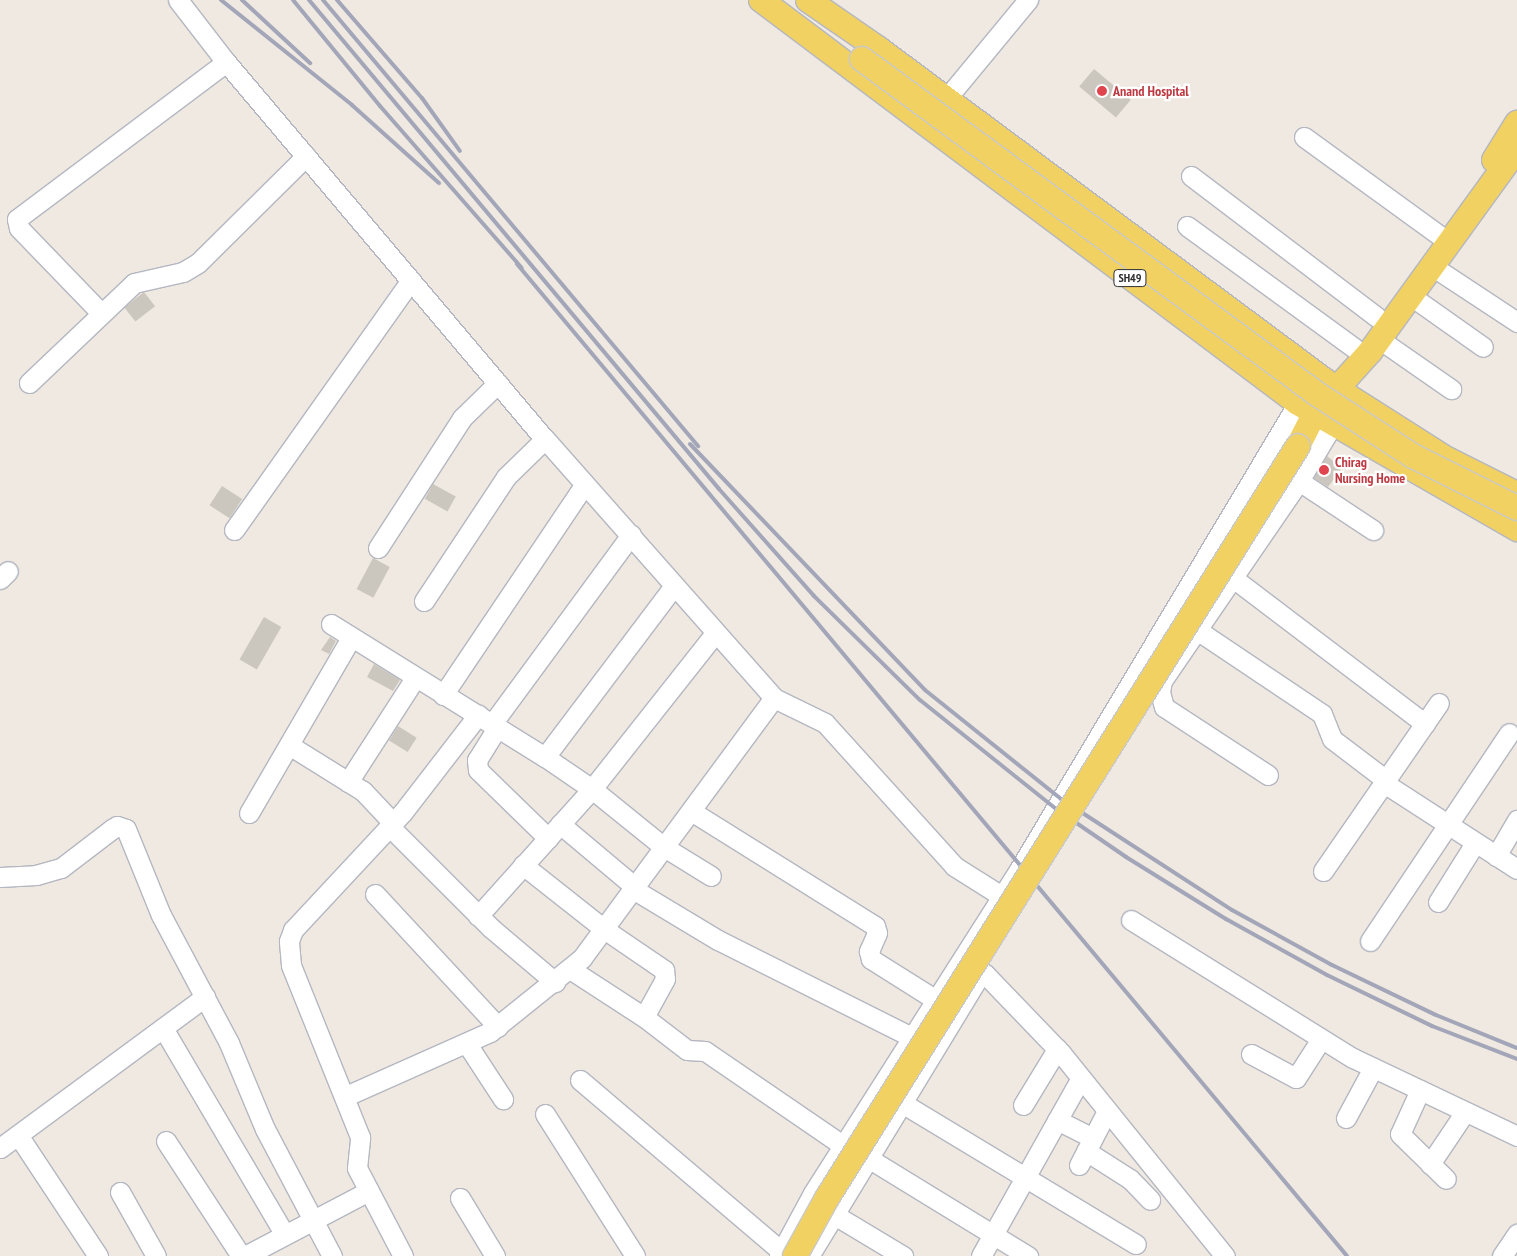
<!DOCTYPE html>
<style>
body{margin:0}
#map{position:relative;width:1517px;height:1256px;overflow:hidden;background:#efe9e1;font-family:"PT Sans Narrow",sans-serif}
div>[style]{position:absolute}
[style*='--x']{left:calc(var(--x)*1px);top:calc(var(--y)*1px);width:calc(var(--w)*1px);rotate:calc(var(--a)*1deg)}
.building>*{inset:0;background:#cbc7bf;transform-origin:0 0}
.roads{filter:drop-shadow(1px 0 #b4b7c1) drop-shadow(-1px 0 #b4b7c1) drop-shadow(0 1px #b4b7c1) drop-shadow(0 -1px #b4b7c1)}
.minor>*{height:19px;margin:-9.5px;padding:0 9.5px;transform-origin:9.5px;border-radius:9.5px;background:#fff}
.major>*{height:24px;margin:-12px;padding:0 12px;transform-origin:12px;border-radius:12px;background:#f2d163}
.rail>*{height:4px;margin:-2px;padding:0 2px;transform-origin:2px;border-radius:2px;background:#a3a6b8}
.bridges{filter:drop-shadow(1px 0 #c9c9c9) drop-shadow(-1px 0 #c9c9c9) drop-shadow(0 1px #c9c9c9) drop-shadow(0 -1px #c9c9c9)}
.major-bridge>*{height:24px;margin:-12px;padding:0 12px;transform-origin:12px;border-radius:12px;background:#f2d163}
.dots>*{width:14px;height:14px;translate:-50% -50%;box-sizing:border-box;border:2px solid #fff;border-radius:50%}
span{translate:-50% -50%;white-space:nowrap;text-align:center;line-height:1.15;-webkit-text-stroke:4.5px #fff;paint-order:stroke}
.shield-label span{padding:1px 4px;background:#fff;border:1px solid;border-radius:4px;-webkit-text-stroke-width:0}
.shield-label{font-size:12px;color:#2e2e2e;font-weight:700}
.health-label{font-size:14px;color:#be3a42;font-weight:700}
.left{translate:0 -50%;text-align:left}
</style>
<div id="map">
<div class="building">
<i style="left:1094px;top:69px;width:48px;height:23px;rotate:40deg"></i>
<i style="left:144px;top:292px;width:18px;height:25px;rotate:52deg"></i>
<i style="clip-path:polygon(1327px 456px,1342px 468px,1328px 487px,1314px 478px)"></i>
<i style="left:433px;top:484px;width:26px;height:17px;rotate:29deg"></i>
<i style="left:222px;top:486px;width:24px;height:23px;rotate:33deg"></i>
<i style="left:373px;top:558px;width:19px;height:35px;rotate:28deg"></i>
<i style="left:264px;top:617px;width:20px;height:49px;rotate:30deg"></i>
<i style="clip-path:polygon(330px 637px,336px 641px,329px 654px,321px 650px)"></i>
<i style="clip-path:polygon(374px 664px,400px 680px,393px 691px,367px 677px)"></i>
<i style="left:398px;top:726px;width:22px;height:17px;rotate:32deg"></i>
</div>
<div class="roads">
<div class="minor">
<i style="--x:178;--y:0;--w:78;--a:52.3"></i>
<i style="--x:226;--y:62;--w:494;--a:49.8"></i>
<i style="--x:545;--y:439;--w:346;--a:48.5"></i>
<i style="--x:774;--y:698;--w:57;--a:26.1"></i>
<i style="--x:825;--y:723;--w:193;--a:47.9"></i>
<i style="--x:954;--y:866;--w:54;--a:32.2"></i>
<i style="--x:946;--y:99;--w:129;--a:-50.4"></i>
<i style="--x:1304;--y:137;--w:167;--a:36"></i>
<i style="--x:1191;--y:176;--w:233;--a:37.2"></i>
<i style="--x:1187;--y:226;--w:207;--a:36.1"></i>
<i style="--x:1432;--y:266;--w:102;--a:33.4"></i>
<i style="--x:1411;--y:296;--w:88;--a:35.3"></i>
<i style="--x:101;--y:313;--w:118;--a:-134"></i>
<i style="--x:19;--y:228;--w:9;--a:-103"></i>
<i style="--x:17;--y:219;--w:261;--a:-36.9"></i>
<i style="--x:1379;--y:339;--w:88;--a:34.8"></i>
<i style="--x:29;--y:383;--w:145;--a:-43.6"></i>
<i style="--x:134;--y:283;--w:50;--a:-12.7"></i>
<i style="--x:183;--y:272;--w:17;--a:-31"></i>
<i style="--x:198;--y:263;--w:152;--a:-44.7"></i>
<i style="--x:1299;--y:481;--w:89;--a:33.5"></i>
<i style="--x:234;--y:530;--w:306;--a:-54.7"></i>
<i style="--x:378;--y:548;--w:155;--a:-57.1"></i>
<i style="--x:462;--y:418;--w:50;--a:-44.2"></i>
<i style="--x:1233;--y:578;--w:241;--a:37.2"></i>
<i style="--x:0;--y:579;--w:11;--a:-45"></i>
<i style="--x:424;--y:601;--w:149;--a:-56.5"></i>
<i style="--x:506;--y:477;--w:54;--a:-44.3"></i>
<i style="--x:331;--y:624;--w:252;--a:31.9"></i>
<i style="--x:545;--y:757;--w:57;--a:34.2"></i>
<i style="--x:592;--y:789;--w:92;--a:38.9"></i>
<i style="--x:664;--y:847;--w:55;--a:31.7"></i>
<i style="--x:1197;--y:630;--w:151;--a:33.9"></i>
<i style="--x:1322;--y:714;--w:27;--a:68"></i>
<i style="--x:1332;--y:739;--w:68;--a:37.2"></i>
<i style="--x:443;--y:695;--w:254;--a:-56.1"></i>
<i style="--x:492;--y:724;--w:235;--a:-53.7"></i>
<i style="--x:497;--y:728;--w:38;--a:122"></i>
<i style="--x:477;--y:760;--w:10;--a:84"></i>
<i style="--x:478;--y:770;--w:98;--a:44.2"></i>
<i style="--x:289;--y:745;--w:87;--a:31.9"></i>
<i style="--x:363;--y:791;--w:44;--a:46.8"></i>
<i style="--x:545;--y:757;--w:214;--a:-53"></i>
<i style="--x:1268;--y:775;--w:124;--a:-146.8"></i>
<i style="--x:1164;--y:707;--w:16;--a:-105"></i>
<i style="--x:1160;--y:692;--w:11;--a:-80"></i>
<i style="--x:1162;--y:681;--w:242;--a:-55.6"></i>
<i style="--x:1299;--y:481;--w:66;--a:-59.2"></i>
<i style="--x:348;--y:782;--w:124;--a:-57.2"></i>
<i style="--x:1384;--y:783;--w:158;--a:32.9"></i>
<i style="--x:691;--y:811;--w:217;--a:32"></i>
<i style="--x:875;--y:926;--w:7;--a:74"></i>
<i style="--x:877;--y:933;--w:20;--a:114"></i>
<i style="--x:869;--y:951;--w:8;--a:76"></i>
<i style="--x:871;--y:959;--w:77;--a:32.2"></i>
<i style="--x:249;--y:813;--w:203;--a:-59.8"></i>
<i style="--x:560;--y:824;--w:98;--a:40"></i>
<i style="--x:389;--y:826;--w:144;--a:45"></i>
<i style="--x:491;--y:928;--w:84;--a:40.2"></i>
<i style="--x:1496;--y:856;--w:42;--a:-59.7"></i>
<i style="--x:523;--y:865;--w:103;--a:38.3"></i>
<i style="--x:604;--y:929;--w:73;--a:34.3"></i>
<i style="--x:664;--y:970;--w:9;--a:84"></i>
<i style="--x:665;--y:979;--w:43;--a:118.9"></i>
<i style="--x:1323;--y:871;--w:204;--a:-55.4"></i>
<i style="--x:0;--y:877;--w:36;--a:-3"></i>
<i style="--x:36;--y:875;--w:26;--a:-16"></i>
<i style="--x:61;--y:868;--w:64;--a:-37.4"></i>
<i style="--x:112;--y:829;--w:6;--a:-31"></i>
<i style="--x:117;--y:826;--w:9;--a:18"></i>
<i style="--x:126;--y:829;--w:93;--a:67.9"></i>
<i style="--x:161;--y:915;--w:145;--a:62"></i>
<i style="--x:229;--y:1043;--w:93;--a:67.3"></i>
<i style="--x:265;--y:1129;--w:144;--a:62.2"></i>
<i style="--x:633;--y:889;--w:99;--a:31"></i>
<i style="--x:718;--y:940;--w:217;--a:26.6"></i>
<i style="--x:375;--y:894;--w:181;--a:47.2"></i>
<i style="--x:1438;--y:902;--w:70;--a:-57.9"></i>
<i style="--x:478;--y:916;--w:171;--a:-48.1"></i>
<i style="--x:592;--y:789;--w:199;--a:-51.7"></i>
<i style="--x:1131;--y:920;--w:261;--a:31.9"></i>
<i style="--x:1353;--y:1058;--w:182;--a:25.4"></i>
<i style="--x:1370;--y:941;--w:250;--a:-56.2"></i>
<i style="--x:570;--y:969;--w:88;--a:33"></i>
<i style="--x:644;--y:1017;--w:54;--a:37.5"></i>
<i style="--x:687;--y:1050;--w:18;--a:3"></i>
<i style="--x:705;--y:1051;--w:168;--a:34.4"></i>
<i style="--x:163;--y:1028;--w:240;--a:59.5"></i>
<i style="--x:467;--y:1044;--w:66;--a:56.8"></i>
<i style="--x:1251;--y:1054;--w:51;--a:28.1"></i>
<i style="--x:1296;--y:1078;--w:46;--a:-57.3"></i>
<i style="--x:580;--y:1080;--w:264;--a:40.4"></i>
<i style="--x:1420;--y:1090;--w:48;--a:114.4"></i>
<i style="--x:1400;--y:1134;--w:64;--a:44.4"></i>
<i style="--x:346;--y:1096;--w:158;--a:-24"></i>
<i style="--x:490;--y:1032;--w:118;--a:-38.8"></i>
<i style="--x:582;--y:958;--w:323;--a:-53.6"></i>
<i style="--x:902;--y:1103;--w:273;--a:31.1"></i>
<i style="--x:1023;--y:1105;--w:66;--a:-58.7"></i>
<i style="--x:545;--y:1114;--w:168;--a:57.6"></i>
<i style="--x:1346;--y:1118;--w:57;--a:-61.6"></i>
<i style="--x:1057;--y:1120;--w:40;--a:26.6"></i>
<i style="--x:18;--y:1135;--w:145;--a:56.5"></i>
<i style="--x:166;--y:1141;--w:137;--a:56.9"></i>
<i style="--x:0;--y:1148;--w:255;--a:-36.4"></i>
<i style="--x:1086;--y:1151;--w:52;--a:32.5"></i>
<i style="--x:1130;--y:1179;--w:29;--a:46"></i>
<i style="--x:868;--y:1158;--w:188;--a:31.5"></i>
<i style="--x:1430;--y:1164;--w:63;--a:-56.1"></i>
<i style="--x:1079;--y:1165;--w:61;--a:-62.6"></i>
<i style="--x:120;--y:1192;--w:73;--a:60.6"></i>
<i style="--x:460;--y:1198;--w:68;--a:58.9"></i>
<i style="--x:833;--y:1214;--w:82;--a:31"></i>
<i style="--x:245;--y:1256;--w:140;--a:-27.7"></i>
<i style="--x:403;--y:1256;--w:99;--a:-117.6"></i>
<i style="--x:357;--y:1168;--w:31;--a:-84"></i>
<i style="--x:360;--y:1137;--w:185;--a:-111.9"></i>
<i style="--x:291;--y:965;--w:24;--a:-95"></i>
<i style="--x:289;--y:941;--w:12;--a:-70"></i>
<i style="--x:293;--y:930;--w:161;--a:-47"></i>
<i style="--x:403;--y:812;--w:123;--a:-52.3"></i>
<i style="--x:779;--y:1256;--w:72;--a:-61.6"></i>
<i style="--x:813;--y:1193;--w:385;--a:-57.5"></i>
<i style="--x:1020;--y:868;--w:542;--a:-59.13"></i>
<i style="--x:809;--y:1256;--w:325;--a:-58.7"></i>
<i style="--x:978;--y:978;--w:8;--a:-30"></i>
<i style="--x:985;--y:974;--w:110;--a:46.1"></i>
<i style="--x:1061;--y:1053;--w:261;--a:51.1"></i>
<i style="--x:981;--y:1256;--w:204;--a:-60.7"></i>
<i style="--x:1502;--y:1256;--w:27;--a:-56"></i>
</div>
<div class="major">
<i style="--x:761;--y:0;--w:671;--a:36.89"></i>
<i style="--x:1298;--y:403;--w:253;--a:29.9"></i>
<i style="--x:808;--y:0;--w:86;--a:34.6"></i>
<i style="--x:879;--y:49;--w:568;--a:36.63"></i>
<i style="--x:1335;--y:388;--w:133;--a:32.4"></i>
<i style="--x:1447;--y:459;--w:78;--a:26.6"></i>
<i style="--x:1494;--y:160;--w:44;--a:-58.1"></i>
<i style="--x:1298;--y:446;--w:37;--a:-63"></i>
<i style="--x:1315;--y:413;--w:82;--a:-48"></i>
<i style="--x:1370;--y:352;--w:251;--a:-54.1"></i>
</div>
</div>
<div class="rail">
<i style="--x:221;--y:0;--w:168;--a:38.7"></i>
<i style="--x:352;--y:105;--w:117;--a:41.9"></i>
<i style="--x:242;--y:0;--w:93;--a:42.8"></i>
<i style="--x:293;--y:0;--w:137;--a:50.6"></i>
<i style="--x:380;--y:106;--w:215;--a:48.8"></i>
<i style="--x:309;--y:0;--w:638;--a:50.02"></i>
<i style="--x:719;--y:489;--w:143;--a:48.4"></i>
<i style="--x:814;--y:596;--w:148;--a:44.5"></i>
<i style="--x:920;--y:700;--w:174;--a:38.7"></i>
<i style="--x:1056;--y:809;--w:85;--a:34.4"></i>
<i style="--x:1126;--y:857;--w:118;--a:31.8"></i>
<i style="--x:1226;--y:919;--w:115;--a:29"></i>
<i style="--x:1327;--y:975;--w:117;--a:25.9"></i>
<i style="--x:1432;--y:1026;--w:91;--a:21.2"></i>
<i style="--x:323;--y:0;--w:583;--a:49.94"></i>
<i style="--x:337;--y:0;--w:130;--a:49.1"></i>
<i style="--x:422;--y:98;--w:65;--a:54.4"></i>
<i style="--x:517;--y:264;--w:1293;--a:50.08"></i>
<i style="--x:690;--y:444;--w:340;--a:46.3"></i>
<i style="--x:925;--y:690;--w:174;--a:38.7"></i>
<i style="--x:1061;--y:799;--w:204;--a:33"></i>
<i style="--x:1232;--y:910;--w:114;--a:28.8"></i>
<i style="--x:1332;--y:965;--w:115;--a:25.7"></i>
<i style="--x:1436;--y:1015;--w:87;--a:22.2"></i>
</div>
<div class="bridges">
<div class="major-bridge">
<i style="--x:862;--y:59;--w:565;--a:36.36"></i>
<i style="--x:1317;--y:394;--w:114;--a:32.9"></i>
<i style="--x:1413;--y:456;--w:116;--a:26.6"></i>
<i style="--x:795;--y:1256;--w:66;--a:-61.1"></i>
<i style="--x:827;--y:1198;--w:887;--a:-57.94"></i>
</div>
</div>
<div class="dots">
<i style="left:1102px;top:91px;background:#e0444e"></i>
<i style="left:1324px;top:470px;background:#e0444e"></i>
</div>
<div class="shield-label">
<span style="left:1130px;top:278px">SH49</span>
</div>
<div class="health-label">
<span class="left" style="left:1113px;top:91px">Anand Hospital</span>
<span class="left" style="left:1335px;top:470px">Chirag<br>Nursing Home</span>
</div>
</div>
